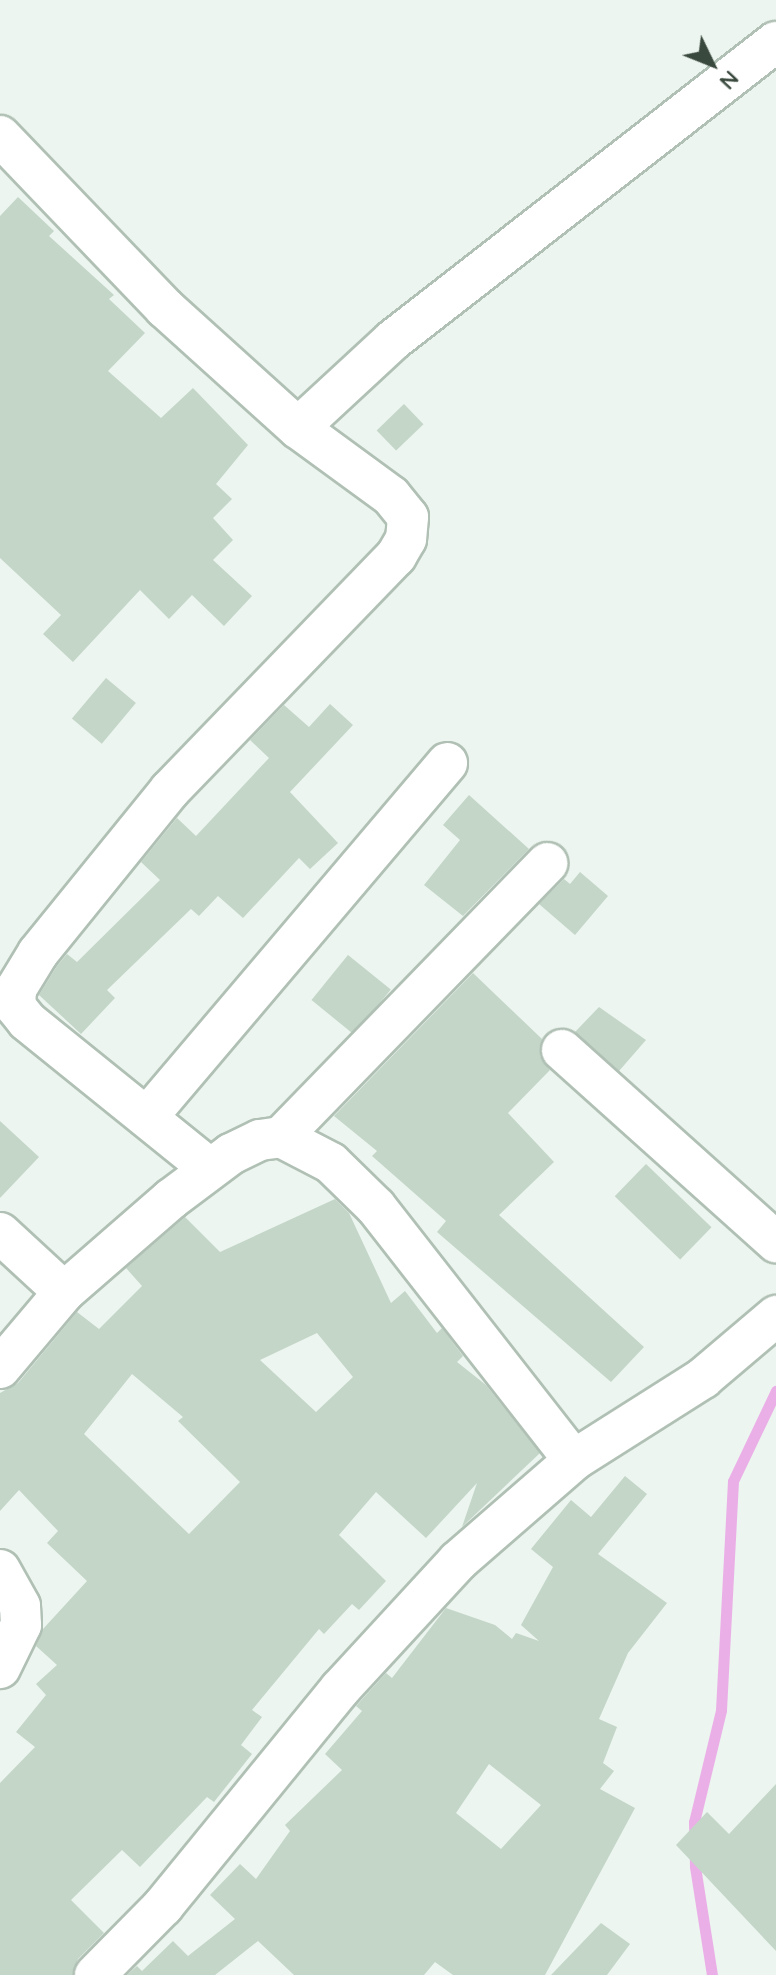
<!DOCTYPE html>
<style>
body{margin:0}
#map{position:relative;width:776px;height:1975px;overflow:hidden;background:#ecf5ef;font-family:Quicksand,sans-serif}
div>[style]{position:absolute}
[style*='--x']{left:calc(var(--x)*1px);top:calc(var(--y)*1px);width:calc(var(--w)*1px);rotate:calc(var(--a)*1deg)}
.stream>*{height:11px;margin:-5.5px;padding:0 5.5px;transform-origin:5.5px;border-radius:5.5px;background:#ebafe7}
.building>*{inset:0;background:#c3d6c8;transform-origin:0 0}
.roads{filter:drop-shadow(2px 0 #b0c0b4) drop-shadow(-2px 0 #b0c0b4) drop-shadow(0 2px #b0c0b4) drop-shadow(0 -2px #b0c0b4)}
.minor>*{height:40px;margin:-20px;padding:0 20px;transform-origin:20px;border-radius:20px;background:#fff}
span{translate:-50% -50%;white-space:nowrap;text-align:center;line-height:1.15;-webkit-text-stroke:6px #fff;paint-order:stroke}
.north{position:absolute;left:672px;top:24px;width:80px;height:80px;-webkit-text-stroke:6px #fff;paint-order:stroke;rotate:133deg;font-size:22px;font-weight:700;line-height:32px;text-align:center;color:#3a493e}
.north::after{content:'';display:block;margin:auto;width:28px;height:36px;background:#3a493e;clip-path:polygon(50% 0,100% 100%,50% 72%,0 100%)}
</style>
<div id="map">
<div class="stream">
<i style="--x:712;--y:1975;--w:110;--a:-98.9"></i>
<i style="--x:695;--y:1866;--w:44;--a:-91.3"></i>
<i style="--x:694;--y:1822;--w:115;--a:-76.4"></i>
<i style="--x:721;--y:1710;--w:229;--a:-87"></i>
<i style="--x:733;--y:1481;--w:100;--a:-64.5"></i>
</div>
<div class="building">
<i style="clip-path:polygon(18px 197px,54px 231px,49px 236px,114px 295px,109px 299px,145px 333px,108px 371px,161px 418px,193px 388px,248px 445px,216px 484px,232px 499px,213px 518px,233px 540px,213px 560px,252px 596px,224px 626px,192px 595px,169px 619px,140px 590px,73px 662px,43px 634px,61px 615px,0 558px,0 216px)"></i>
<i style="left:404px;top:404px;width:28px;height:38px;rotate:46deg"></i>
<i style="left:106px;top:678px;width:39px;height:53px;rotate:40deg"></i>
<i style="clip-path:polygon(330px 704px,353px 725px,290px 792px,338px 843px,310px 869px,299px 858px,243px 918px,218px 896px,199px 916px,191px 909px,107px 990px,115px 998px,81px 1034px,39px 995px,57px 966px,67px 954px,77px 962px,160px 880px,141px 862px,177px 818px,196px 836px,269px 758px,250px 740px,284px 705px,309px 727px)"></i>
<i style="clip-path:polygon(469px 795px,529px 849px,463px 916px,424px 885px,460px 840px,443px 825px)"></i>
<i style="clip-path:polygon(580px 872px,608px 896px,575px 935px,539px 904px,564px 879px,570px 884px)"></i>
<i style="left:348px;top:955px;width:55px;height:58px;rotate:39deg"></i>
<i style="clip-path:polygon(473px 973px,542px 1039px,540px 1056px,550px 1070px,508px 1113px,554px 1162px,499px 1215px,644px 1347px,611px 1382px,437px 1232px,446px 1221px,372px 1156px,377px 1151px,334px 1116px)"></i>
<i style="clip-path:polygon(599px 1007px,646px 1040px,619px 1071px,575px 1032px)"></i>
<i style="clip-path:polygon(0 1121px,39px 1157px,0 1198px)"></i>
<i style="left:646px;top:1164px;width:91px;height:45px;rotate:44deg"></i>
<i style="clip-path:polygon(evenodd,335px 1199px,349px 1213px,391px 1303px,405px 1291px,437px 1333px,442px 1328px,463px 1356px,457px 1362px,486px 1385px,540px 1453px,462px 1527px,477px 1483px,426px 1538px,376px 1492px,339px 1535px,386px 1581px,359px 1610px,352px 1604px,324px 1634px,319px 1629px,252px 1710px,262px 1717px,241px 1745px,252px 1754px,214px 1802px,207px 1797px,140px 1867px,122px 1850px,71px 1900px,104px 1933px,78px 1959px,73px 1975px,0 1975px,0 1783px,35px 1747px,16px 1732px,46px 1695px,36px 1684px,57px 1665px,36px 1646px,43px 1629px,87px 1581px,47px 1543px,58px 1531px,19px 1490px,0 1511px,0 1393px,18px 1383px,77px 1312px,99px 1329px,142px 1286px,126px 1268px,185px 1217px,220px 1252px,335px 1199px,317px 1333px,353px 1377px,316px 1412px,260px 1360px,317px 1333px,335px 1199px,132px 1374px,183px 1417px,178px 1421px,240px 1482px,189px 1534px,84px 1434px,132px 1374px)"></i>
<i style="clip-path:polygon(evenodd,625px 1476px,647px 1494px,598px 1554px,667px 1603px,628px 1653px,599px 1719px,617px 1727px,603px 1763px,614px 1771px,600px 1789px,635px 1808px,545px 1975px,453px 1975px,435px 1962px,424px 1975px,294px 1975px,258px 1941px,215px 1975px,127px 1975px,137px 1966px,142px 1971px,173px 1941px,188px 1956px,235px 1919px,210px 1895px,240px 1864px,256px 1879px,290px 1831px,285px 1825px,342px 1770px,325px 1754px,362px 1711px,356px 1706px,386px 1673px,392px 1678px,446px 1608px,495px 1625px,512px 1639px,516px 1633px,539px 1641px,521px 1625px,553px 1567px,531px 1549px,571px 1500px,591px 1517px,625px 1476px,489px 1764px,541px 1805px,501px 1849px,456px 1813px,489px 1764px)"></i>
<i style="clip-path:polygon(776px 1784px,776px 1951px,676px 1845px,707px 1812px,729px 1834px)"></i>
<i style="clip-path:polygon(601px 1923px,630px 1944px,607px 1975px,551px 1975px)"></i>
</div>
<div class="roads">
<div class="minor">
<i style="--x:0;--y:136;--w:238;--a:46.2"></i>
<i style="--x:165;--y:308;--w:179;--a:42.1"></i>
<i style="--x:298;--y:428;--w:115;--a:36.2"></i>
<i style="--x:391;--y:496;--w:27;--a:51"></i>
<i style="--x:408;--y:517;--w:22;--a:95"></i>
<i style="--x:406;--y:539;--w:20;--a:120"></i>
<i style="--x:396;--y:556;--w:325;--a:134"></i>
<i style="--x:170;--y:790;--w:210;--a:129"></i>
<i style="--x:38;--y:953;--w:42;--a:121.4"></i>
<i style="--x:16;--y:989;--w:17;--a:93"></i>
<i style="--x:15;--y:1006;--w:19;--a:51"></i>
<i style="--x:27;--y:1021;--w:234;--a:38.9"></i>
<i style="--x:298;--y:428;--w:129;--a:-42.8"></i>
<i style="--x:393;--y:340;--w:485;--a:-37.9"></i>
<i style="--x:562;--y:1050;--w:288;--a:41.9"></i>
<i style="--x:147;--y:1117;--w:464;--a:-49.7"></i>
<i style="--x:281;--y:1137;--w:382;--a:-45.8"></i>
<i style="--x:0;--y:1233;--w:87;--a:42.7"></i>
<i style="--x:0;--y:1368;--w:99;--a:-49.9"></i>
<i style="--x:64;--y:1292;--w:142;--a:-41"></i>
<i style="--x:171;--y:1199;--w:75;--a:-36.9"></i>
<i style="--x:231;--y:1154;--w:32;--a:-26"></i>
<i style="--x:260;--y:1140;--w:21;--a:-8"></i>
<i style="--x:281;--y:1137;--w:56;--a:27.5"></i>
<i style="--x:331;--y:1163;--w:63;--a:44.4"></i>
<i style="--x:376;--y:1207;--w:321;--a:52"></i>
<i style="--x:0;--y:1570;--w:41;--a:60.9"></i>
<i style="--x:20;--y:1606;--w:19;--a:87"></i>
<i style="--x:21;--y:1625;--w:48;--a:116"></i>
<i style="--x:95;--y:1975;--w:97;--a:-45.4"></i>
<i style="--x:163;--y:1906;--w:280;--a:-50.8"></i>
<i style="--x:340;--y:1689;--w:174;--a:-47.3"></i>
<i style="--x:458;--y:1561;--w:154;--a:-41"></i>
<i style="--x:574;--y:1460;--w:153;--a:-32.4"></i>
<i style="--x:703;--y:1378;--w:96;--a:-40.3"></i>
</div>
</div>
<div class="north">N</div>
</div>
